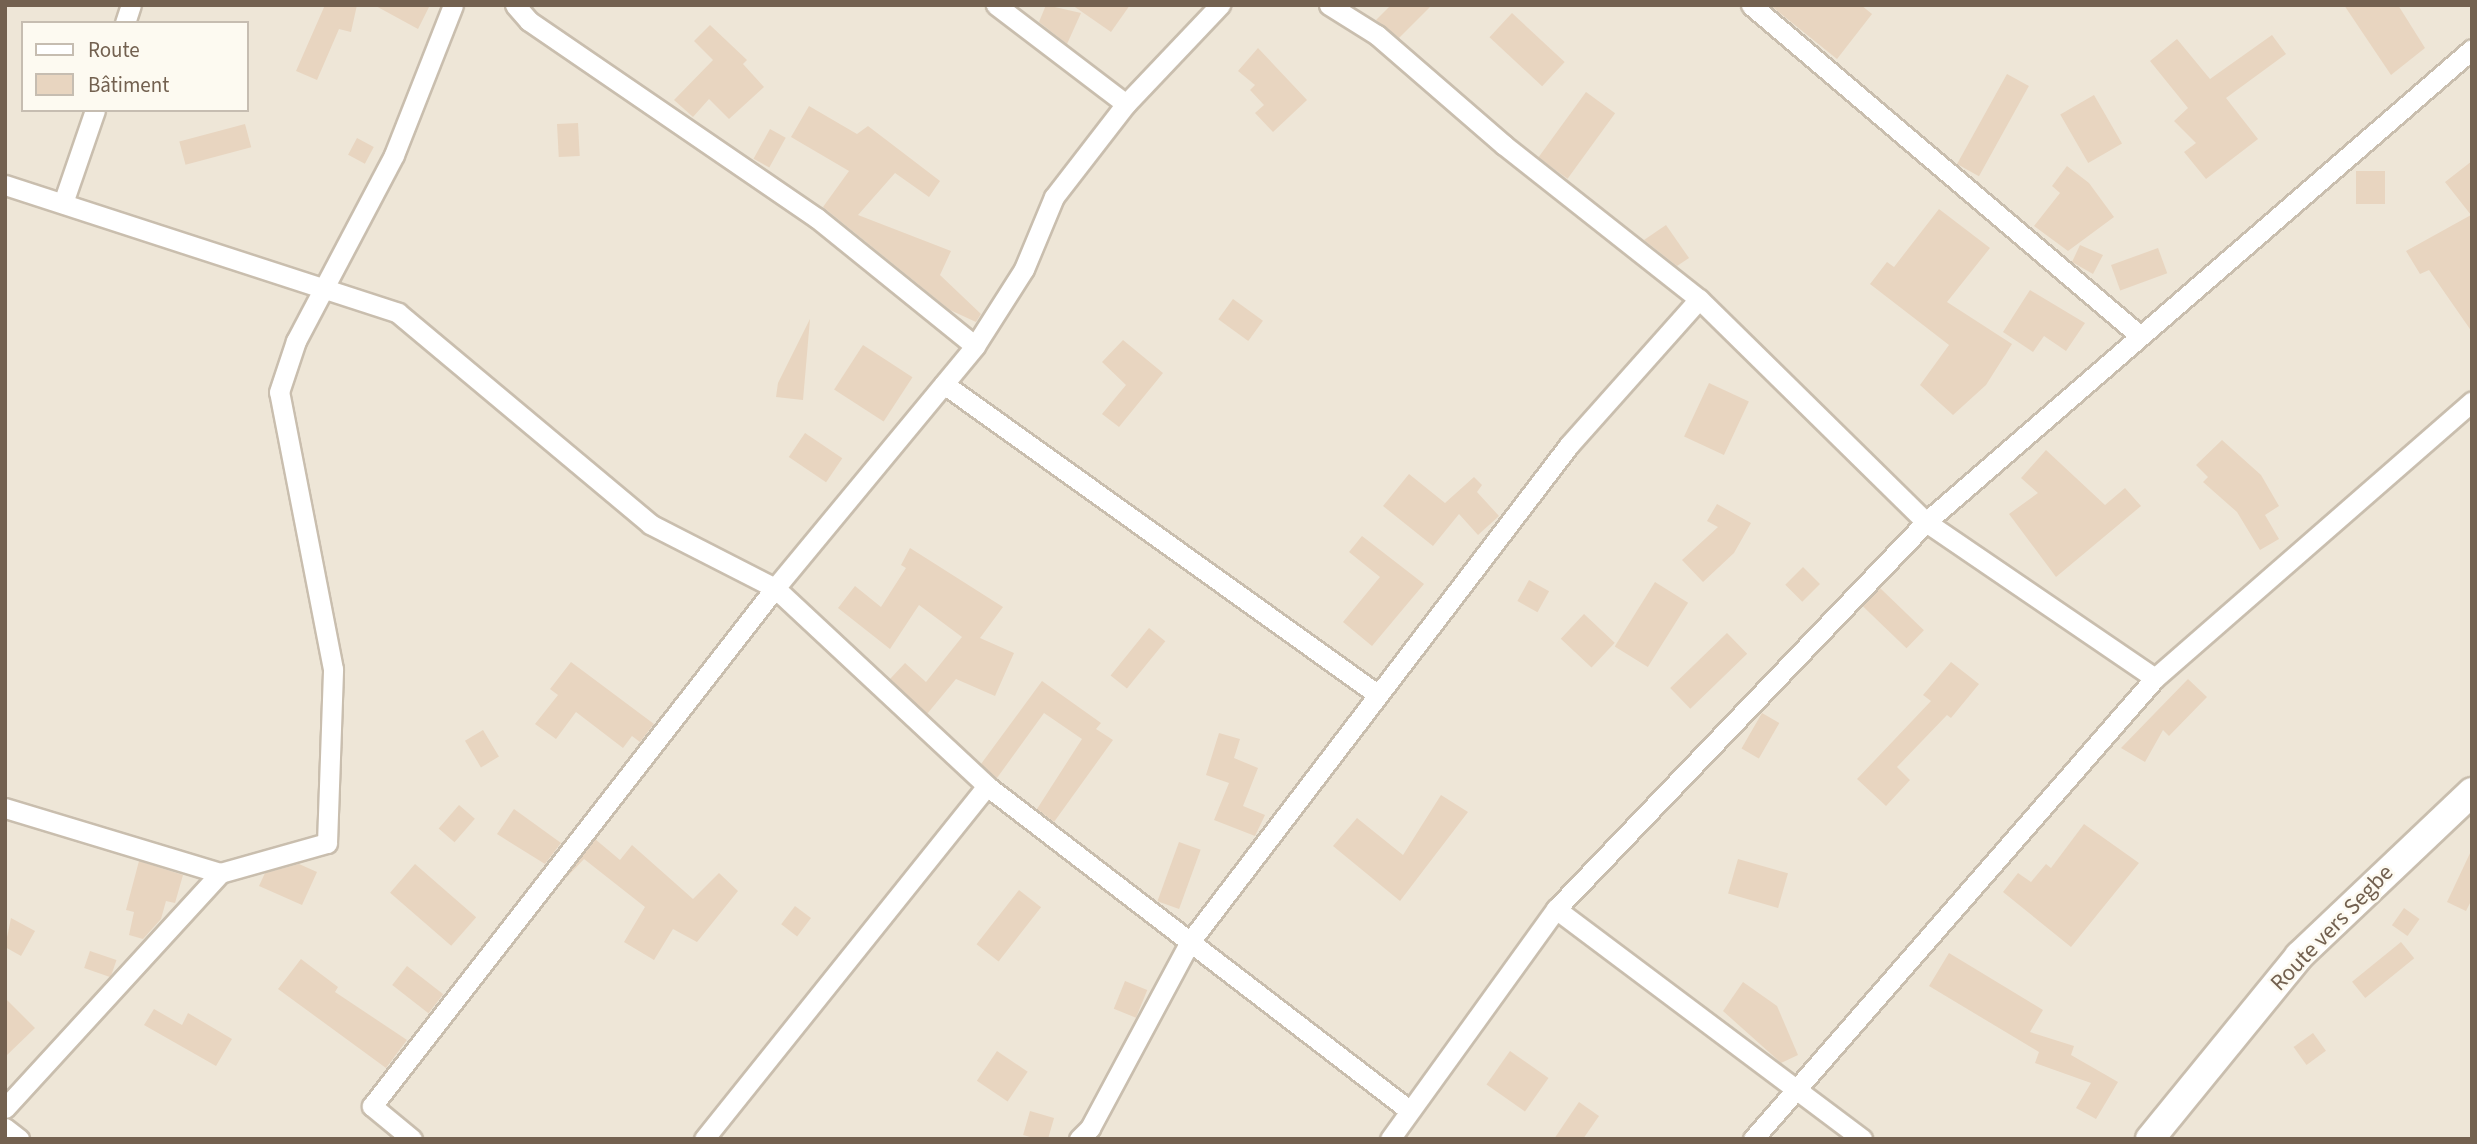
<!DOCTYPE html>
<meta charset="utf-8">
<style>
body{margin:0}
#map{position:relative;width:2477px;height:1144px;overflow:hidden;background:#faf6ea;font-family:"Source Sans 3",sans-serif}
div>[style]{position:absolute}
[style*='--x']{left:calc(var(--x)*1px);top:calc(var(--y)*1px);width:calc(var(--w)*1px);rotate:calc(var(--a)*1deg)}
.residential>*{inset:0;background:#eee6d7}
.building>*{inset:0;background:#e8d5c0;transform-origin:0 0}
.roads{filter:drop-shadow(2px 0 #c9beae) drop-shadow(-2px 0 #c9beae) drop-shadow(0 2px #c9beae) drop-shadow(0 -2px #c9beae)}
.minor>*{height:19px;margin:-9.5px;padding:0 9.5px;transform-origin:9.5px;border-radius:9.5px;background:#fff}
.secondary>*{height:28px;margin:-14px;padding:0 14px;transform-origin:14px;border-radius:14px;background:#fff}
span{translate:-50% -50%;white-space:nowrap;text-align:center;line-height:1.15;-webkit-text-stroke:5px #fdfaf1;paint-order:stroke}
.street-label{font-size:23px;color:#736150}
.frame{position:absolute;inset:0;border:7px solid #736150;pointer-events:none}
.legend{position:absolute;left:21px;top:21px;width:228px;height:91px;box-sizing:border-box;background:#fdfaf1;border:2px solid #c6bdb1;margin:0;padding:9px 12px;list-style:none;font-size:21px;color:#736150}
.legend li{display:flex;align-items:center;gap:14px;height:35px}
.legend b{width:35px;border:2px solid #c6bdb1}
</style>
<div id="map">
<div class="residential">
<i style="clip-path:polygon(evenodd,5px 5px,2472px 5px,2472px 1139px,5px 1139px,5px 5px,23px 23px,247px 23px,247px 110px,23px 110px,23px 23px)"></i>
</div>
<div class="building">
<i style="clip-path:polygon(325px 5px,357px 5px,351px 32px,339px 29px,317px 80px,296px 71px)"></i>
<i style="clip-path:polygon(374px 5px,430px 5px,418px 29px)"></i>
<i style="clip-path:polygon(1046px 5px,1081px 13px,1067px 44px,1039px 22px)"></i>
<i style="clip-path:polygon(1072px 5px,1130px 5px,1111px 32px)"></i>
<i style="clip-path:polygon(1391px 5px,1432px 5px,1399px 38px,1376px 20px)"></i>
<i style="clip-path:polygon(1770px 5px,1861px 5px,1872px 14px,1837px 59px)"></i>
<i style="clip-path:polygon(2344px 5px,2398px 5px,2425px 48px,2391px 75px)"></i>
<i style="left:1512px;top:13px;width:72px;height:33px;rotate:43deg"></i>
<i style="clip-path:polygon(710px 25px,747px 60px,743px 64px,764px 87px,729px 119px,709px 99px,693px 117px,674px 100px,713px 60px,694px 41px)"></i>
<i style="clip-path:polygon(2272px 35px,2286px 54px,2226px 98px,2258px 139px,2206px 179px,2184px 152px,2196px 143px,2174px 121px,2188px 108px,2150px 61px,2177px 39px,2210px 79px)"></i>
<i style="clip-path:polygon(1258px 48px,1307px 100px,1273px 132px,1255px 113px,1264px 105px,1250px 90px,1255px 85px,1238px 71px)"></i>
<i style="left:2007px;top:74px;width:25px;height:103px;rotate:29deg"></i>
<i style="left:1586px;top:92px;width:36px;height:81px;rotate:36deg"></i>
<i style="left:2094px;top:95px;width:56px;height:39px;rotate:60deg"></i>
<i style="clip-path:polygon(809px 106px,857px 134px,868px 126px,940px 181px,929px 197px,895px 173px,858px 215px,951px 251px,940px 275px,981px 314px,976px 322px,950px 310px,823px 207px,849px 171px,791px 137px)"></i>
<i style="left:578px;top:123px;width:33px;height:21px;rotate:87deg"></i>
<i style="left:245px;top:124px;width:24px;height:68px;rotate:75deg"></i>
<i style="left:770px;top:129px;width:18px;height:34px;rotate:29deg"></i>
<i style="left:357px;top:138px;width:19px;height:19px;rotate:28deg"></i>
<i style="clip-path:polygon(2472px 161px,2472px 332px,2429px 270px,2420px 274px,2406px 251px,2471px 215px,2445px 182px)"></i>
<i style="clip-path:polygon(2067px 166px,2089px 183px,2114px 217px,2068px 251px,2034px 226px,2060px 193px,2052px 186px)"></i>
<i style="left:2356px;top:171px;width:29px;height:33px"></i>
<i style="clip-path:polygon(1939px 209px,1990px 248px,1947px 302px,2012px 344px,1986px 385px,1953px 415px,1920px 385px,1949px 345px,1870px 284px,1887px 262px,1894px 267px)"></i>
<i style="clip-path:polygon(1666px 225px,1689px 258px,1677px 266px,1644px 240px)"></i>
<i style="clip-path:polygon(2080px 245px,2103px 255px,2093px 274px,2072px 262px)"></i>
<i style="left:2158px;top:248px;width:27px;height:50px;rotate:70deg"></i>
<i style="clip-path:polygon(2030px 290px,2085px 323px,2066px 351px,2044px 336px,2033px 352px,2003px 332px)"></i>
<i style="left:1233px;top:299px;width:37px;height:25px;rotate:36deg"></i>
<i style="clip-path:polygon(810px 319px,803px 400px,776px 397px,778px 383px)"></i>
<i style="clip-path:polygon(1123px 340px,1163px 373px,1119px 427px,1102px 414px,1126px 385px,1102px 362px)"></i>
<i style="left:863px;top:345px;width:59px;height:53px;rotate:33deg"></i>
<i style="left:1709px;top:383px;width:44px;height:59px;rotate:25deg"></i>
<i style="left:805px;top:433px;width:45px;height:29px;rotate:34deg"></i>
<i style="clip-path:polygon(2222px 440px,2261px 475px,2279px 506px,2265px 515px,2279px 539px,2260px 550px,2237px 512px,2203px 482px,2208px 477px,2196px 465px)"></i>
<i style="clip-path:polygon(2046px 450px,2105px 505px,2125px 488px,2141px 506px,2056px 577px,2009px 514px,2038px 493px,2021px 478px)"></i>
<i style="clip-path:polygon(1409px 474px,1445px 503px,1474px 477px,1482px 485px,1477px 492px,1499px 516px,1478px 535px,1459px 514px,1433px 546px,1383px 506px)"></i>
<i style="clip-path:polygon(1717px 504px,1751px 523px,1734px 553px,1703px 582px,1682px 560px,1718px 527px,1707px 521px)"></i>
<i style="clip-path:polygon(1362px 536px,1424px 584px,1372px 646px,1343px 622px,1380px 577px,1349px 552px)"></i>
<i style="clip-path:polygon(910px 548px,1003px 607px,980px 638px,1014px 653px,995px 696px,956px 679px,927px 714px,890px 679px,905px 663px,926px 682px,962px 637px,919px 605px,890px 649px,838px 608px,855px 586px,881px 607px,906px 568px,901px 565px)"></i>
<i style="left:1803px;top:567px;width:24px;height:25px;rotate:45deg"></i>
<i style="left:1529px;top:580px;width:23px;height:24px;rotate:29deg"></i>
<i style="left:1655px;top:582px;width:39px;height:76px;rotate:32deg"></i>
<i style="left:1880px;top:588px;width:61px;height:25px;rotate:44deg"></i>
<i style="left:1584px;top:614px;width:42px;height:34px;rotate:43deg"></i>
<i style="left:1149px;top:628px;width:21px;height:61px;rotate:39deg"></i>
<i style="left:1727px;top:633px;width:29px;height:79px;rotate:46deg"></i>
<i style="clip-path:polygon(571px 662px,654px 724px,640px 742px,632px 736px,623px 748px,576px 712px,556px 739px,535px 724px,558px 695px,550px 689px)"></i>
<i style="clip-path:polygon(1951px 662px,1979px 684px,1951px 718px,1947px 715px,1897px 767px,1910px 780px,1886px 806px,1857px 779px,1931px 701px,1923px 695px)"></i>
<i style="clip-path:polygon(2188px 679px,2207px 697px,2169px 736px,2163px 730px,2145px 762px,2121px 748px)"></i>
<i style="clip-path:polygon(1042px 681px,1101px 723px,1096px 729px,1113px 740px,1054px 822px,1037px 809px,1082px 739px,1044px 713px,997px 778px,981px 764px)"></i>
<i style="left:1762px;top:713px;width:20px;height:41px;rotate:30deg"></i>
<i style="left:483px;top:730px;width:31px;height:21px;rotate:59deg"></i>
<i style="clip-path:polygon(1219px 733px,1240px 739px,1234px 758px,1258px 768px,1243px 806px,1265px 815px,1255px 836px,1214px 820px,1229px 783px,1206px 775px)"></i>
<i style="clip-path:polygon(1441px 795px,1468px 812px,1400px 901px,1333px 846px,1357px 818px,1403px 855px)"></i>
<i style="left:459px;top:805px;width:21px;height:31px;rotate:41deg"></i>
<i style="clip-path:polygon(514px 809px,561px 843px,545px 864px,497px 834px)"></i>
<i style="clip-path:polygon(2084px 824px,2139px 863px,2071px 947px,2003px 892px,2018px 873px,2031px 882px,2046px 864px,2051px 868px)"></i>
<i style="clip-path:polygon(595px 839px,620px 860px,632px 845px,693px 899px,719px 873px,738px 891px,697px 942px,673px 929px,654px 960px,624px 942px,645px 907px,584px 859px,564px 880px)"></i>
<i style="left:1179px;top:842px;width:23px;height:63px;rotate:20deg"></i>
<i style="clip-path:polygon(2472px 849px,2472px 899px,2466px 911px,2447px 902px)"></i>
<i style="left:1738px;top:859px;width:52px;height:36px;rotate:16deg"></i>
<i style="clip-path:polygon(139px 861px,183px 875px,175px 903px,166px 901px,161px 919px,143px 939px,129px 935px,134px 912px,126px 910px)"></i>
<i style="clip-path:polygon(299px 864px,317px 872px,302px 905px,259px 886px,265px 873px)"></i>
<i style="left:415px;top:864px;width:81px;height:38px;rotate:41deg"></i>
<i style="left:1019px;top:890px;width:28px;height:69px;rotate:38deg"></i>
<i style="left:795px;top:906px;width:20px;height:23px;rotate:37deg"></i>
<i style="left:2404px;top:908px;width:19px;height:21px;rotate:35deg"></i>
<i style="clip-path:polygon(11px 918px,35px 931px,21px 956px,5px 947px)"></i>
<i style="left:2401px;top:942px;width:21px;height:63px;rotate:51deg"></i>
<i style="left:90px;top:951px;width:28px;height:18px;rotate:19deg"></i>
<i style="clip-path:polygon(1949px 953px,2043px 1010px,2030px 1032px,2074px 1046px,2071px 1055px,2118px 1082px,2096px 1119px,2076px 1108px,2091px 1083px,2035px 1063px,2039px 1052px,1929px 986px)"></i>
<i style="clip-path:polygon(301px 959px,338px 987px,335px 992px,407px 1040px,386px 1068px,278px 989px)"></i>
<i style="left:407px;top:966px;width:46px;height:24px;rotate:38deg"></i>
<i style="left:1125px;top:981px;width:24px;height:30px;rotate:22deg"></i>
<i style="clip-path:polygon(1743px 982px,1777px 1006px,1798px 1055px,1781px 1063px,1723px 1011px)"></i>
<i style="clip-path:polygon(5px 998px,35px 1028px,5px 1057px)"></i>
<i style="clip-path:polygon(154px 1009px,182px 1025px,188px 1013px,232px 1039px,216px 1066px,144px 1025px)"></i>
<i style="left:2313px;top:1033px;width:22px;height:24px;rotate:54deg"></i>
<i style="left:997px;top:1051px;width:37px;height:36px;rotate:34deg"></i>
<i style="left:1510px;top:1051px;width:47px;height:41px;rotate:35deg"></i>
<i style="clip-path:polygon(1579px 1102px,1599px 1116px,1583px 1139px,1554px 1139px)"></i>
<i style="left:1030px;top:1111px;width:25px;height:25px;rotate:16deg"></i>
</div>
<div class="roads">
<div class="minor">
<i style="--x:515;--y:5;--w:21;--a:49"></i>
<i style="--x:529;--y:21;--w:349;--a:34.4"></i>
<i style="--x:817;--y:218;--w:203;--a:39"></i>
<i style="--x:996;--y:5;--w:163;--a:37.3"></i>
<i style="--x:1329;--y:5;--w:57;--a:32"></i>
<i style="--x:1377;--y:35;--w:168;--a:40.9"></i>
<i style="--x:1504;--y:145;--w:248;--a:38.3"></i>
<i style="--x:1699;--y:299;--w:318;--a:44.5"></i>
<i style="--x:1926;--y:522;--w:277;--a:34.3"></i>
<i style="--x:1751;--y:5;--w:508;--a:40.37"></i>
<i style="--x:125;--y:23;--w:19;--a:-72"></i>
<i style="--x:5;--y:185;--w:413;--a:18"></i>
<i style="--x:398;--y:313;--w:329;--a:39.9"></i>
<i style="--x:650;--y:524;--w:140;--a:27.1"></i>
<i style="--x:775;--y:588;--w:290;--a:43"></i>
<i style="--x:987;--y:786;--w:532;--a:37.52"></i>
<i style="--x:63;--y:203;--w:98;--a:-71"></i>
<i style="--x:944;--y:384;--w:533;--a:35.6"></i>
<i style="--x:5;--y:808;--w:225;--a:16.8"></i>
<i style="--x:1556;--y:909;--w:383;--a:36.9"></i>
<i style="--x:5;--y:1108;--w:319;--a:-47.5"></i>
<i style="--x:220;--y:873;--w:111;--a:-15.7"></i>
<i style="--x:327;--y:843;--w:174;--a:-88"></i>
<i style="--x:333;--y:669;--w:282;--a:-101"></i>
<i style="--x:279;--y:392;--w:54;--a:-71.6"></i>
<i style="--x:296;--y:341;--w:210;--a:-62.2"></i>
<i style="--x:394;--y:155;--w:161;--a:-68.5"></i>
<i style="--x:5;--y:1128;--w:18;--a:38"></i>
<i style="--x:412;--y:1139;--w:52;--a:-140.5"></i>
<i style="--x:372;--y:1106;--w:656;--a:-52.12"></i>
<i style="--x:775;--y:588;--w:314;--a:-50.4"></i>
<i style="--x:975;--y:346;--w:91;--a:-57.5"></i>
<i style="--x:1024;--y:269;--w:78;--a:-67.4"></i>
<i style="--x:1054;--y:197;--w:118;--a:-52.3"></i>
<i style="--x:1126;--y:104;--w:137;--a:-46.5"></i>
<i style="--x:704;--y:1139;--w:452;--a:-51.3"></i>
<i style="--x:1079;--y:1139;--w:16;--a:-45"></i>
<i style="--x:1090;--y:1128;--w:210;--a:-61.8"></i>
<i style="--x:1189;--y:943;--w:626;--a:-52.65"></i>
<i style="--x:1569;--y:445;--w:195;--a:-48.3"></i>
<i style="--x:1390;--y:1139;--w:284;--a:-54.2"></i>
<i style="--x:1556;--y:909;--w:535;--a:-46.29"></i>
<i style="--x:1926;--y:522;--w:722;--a:-40.9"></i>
<i style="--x:1753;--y:1139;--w:612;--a:-48.91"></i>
<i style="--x:2155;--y:678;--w:421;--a:-41.1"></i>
</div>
<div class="secondary">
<i style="--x:2150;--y:1139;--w:236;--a:-50.8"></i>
<i style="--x:2299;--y:956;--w:238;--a:-43.5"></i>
</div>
</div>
<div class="street-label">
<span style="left:2332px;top:928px;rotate:-46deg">Route vers Segbe</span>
</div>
<div class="frame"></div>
<ul class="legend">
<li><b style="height:9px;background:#fff"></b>Route</li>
<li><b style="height:19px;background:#e8d5c0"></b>Bâtiment</li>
</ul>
</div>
